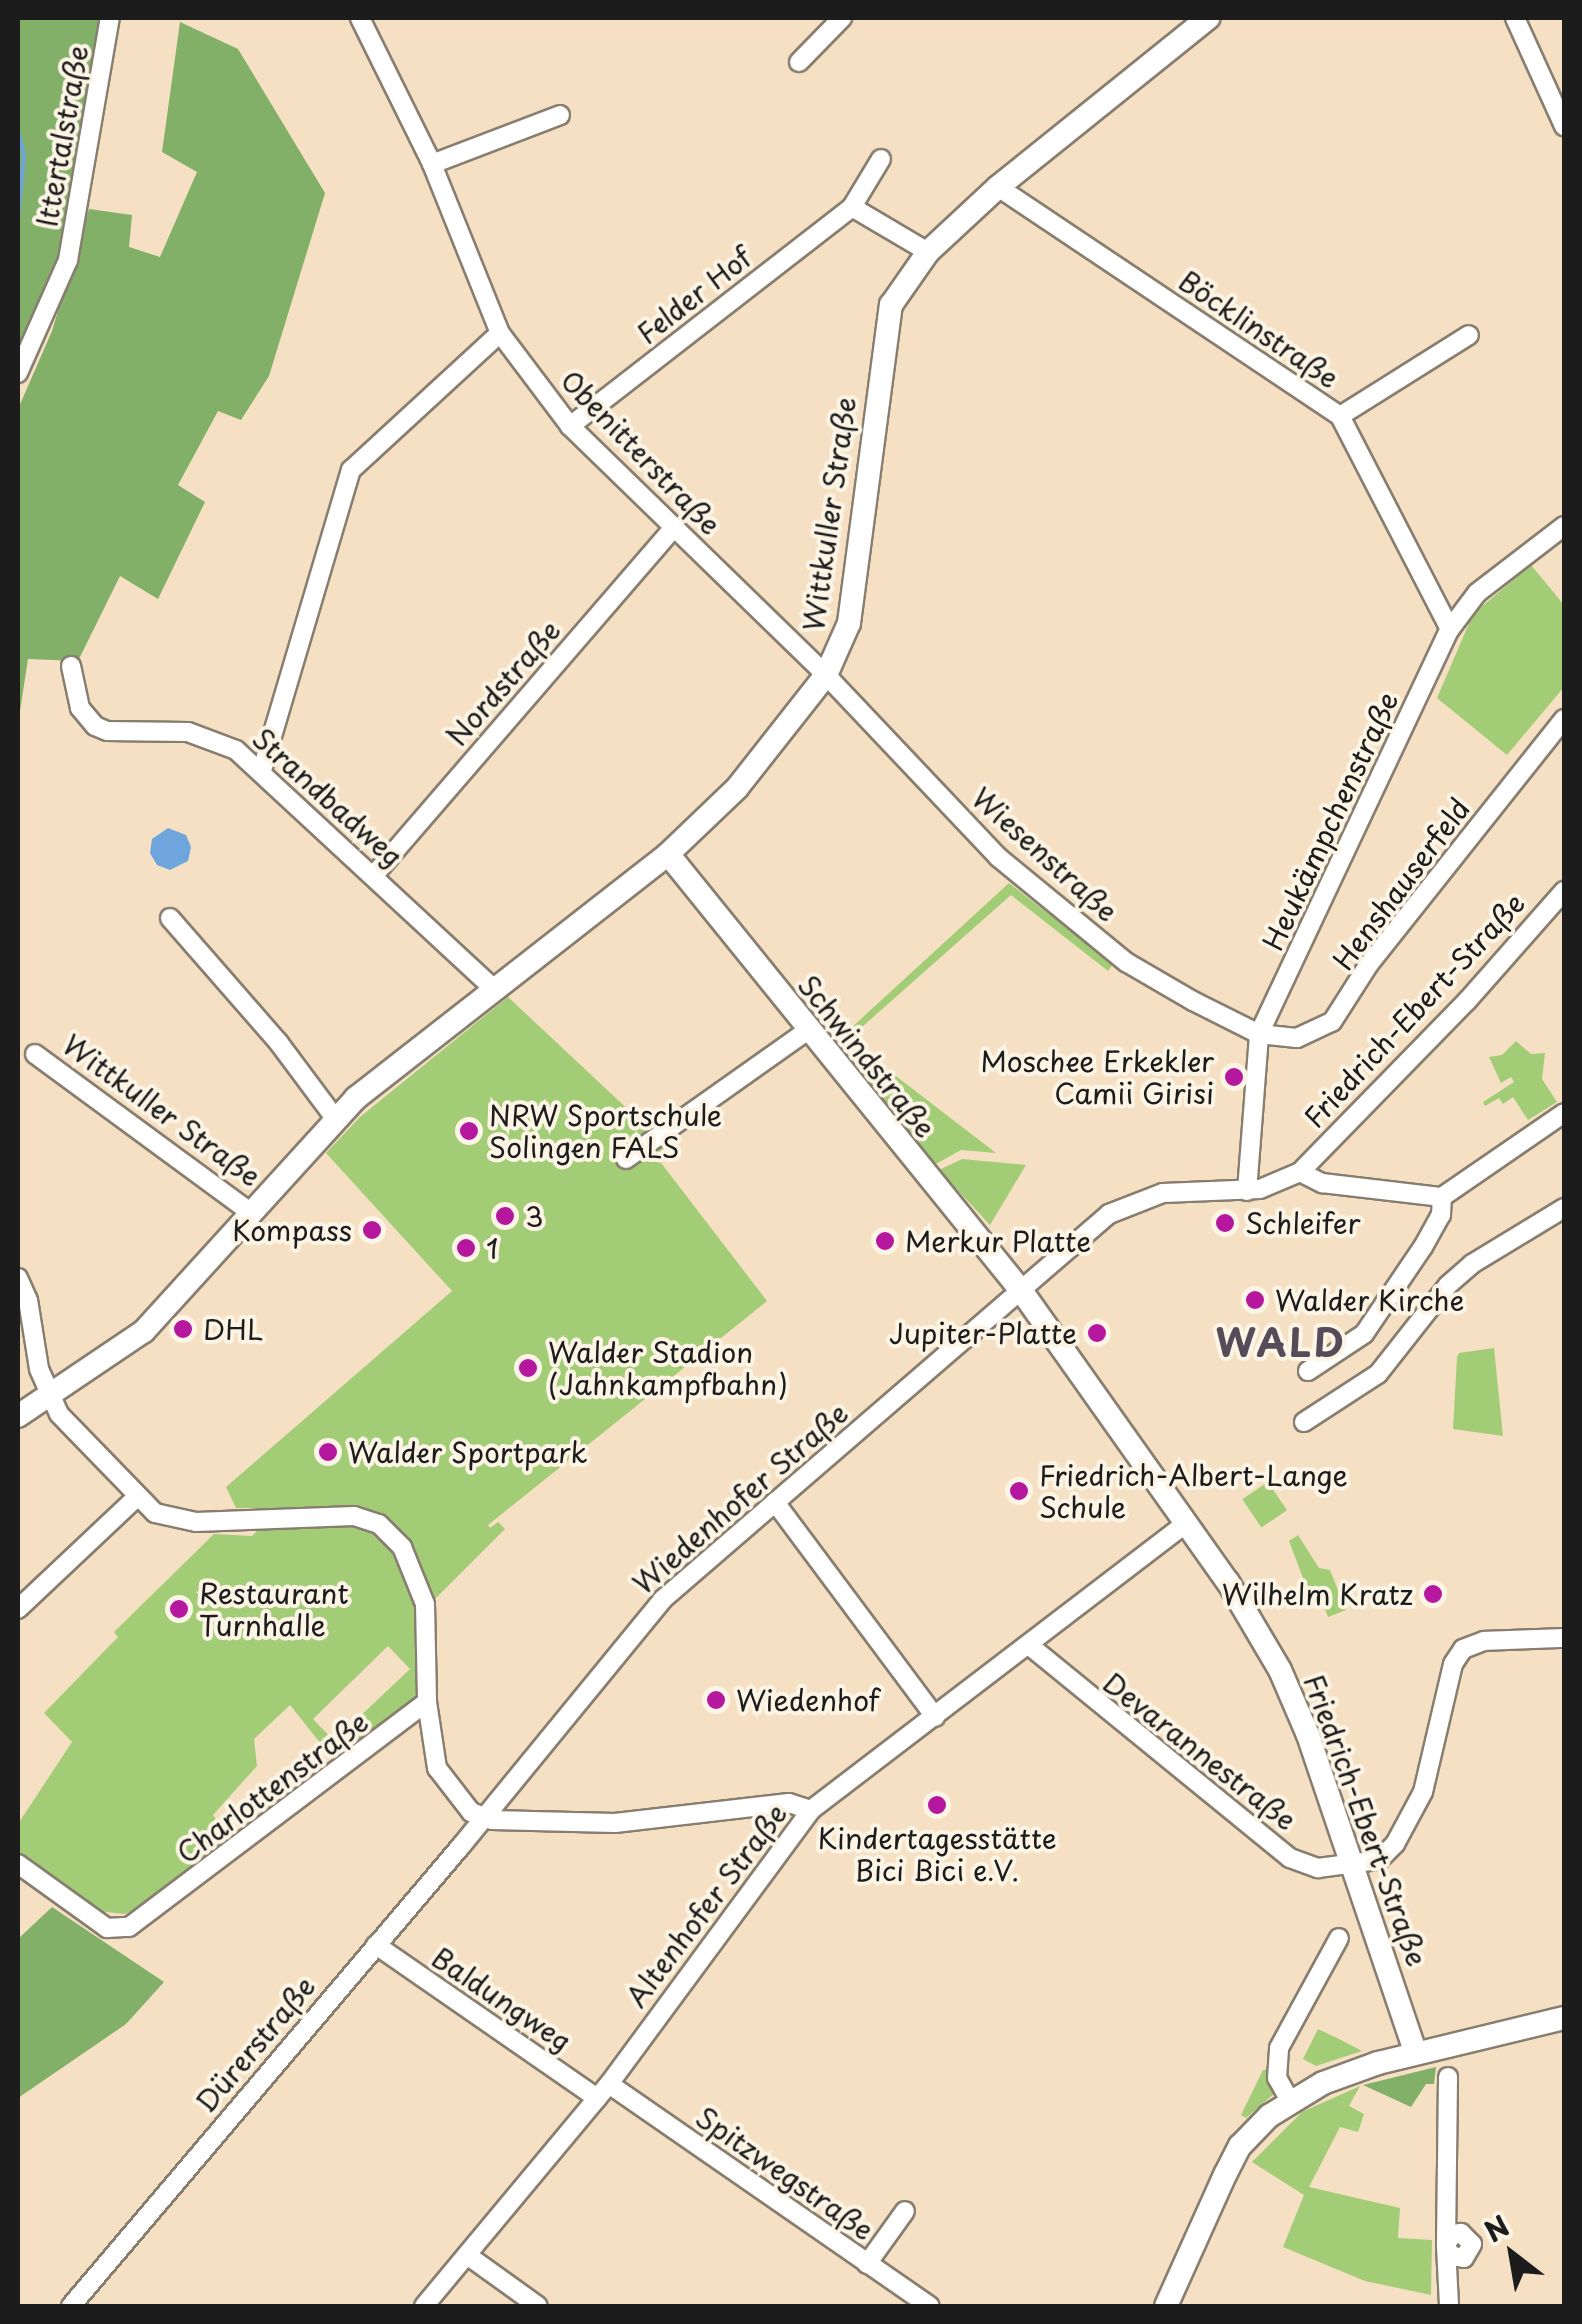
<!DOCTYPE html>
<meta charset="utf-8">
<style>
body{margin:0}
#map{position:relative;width:1582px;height:2324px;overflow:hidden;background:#f5e0c4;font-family:"Playpen Sans",sans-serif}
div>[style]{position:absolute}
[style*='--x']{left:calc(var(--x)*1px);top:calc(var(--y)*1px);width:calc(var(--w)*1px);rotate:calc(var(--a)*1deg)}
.green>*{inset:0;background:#a3cc77;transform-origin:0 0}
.forest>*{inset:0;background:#82b068}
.water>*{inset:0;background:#6ea5dc}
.stream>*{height:4px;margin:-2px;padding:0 2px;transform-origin:2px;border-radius:2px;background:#6ea5dc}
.roads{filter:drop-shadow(2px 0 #887e70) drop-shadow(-2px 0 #887e70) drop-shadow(0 2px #887e70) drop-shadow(0 -2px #887e70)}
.minor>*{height:18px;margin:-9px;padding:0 9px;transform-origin:9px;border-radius:9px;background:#fff}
.major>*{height:22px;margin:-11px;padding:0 11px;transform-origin:11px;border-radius:11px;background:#fff}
.dots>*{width:28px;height:28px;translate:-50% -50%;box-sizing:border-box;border:5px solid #fcf5e5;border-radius:50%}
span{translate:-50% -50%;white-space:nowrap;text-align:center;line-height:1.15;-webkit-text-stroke:8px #fcf5e5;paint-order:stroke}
.street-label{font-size:28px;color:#1c1c1c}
.poi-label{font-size:28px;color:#1c1c1c}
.right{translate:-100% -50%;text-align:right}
.left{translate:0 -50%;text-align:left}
.district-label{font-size:38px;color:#554b59;font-weight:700;letter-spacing:2.5px}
.frame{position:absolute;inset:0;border:20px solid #1c1c1c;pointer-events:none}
.north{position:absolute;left:1462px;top:2204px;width:100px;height:100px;-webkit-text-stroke:8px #fcf5e5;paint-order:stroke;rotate:329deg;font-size:28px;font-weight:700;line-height:40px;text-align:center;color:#1c1c1c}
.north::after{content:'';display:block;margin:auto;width:35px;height:45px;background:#1c1c1c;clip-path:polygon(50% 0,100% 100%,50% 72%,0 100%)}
</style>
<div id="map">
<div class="green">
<i style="clip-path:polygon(1531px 565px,1564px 605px,1564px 687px,1507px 755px,1437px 698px,1473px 614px)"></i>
<i style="clip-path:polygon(1009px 883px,1113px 964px,1108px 971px,1011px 895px,854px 1034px,850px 1029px)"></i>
<i style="clip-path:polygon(evenodd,508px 997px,667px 1146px,655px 1155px,767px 1301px,488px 1525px,490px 1528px,498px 1522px,505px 1529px,417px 1617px,423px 1695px,337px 1764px,290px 1705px,254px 1739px,257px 1766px,213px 1815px,230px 1839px,146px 1906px,124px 1914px,91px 1910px,18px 1854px,18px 1824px,72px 1742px,44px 1713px,118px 1637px,114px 1632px,214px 1534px,252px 1536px,270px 1518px,274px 1508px,236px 1508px,226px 1487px,452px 1291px,326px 1153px,360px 1117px,508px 997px,388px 1646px,410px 1669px,334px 1741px,313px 1719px,388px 1646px)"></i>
<i style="clip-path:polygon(1516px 1041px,1531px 1054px,1545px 1053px,1542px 1079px,1557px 1102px,1528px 1120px,1513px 1097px,1503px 1104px,1499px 1098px,1485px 1106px,1483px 1102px,1514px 1082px,1511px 1077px,1501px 1083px,1489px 1057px,1502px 1055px)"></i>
<i style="clip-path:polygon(875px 1060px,996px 1153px,961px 1150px,934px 1165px,857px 1074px)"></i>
<i style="clip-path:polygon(962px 1159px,1026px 1165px,990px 1225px,939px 1170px)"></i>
<i style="clip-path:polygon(1494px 1348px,1503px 1436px,1453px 1429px,1457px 1357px,1459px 1353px)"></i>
<i style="left:1268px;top:1482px;width:34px;height:31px;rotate:56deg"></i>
<i style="clip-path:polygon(1298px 1535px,1319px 1568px,1330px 1570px,1346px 1610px,1328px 1617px,1316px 1585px,1310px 1589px,1303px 1578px,1289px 1541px)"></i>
<i style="clip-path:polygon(1318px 2029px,1341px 2040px,1362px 2051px,1316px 2066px,1303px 2059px)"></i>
<i style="clip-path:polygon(1270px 2069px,1275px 2093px,1246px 2118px,1241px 2115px,1263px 2070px)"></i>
<i style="clip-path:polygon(1360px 2086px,1349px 2106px,1364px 2114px,1358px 2132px,1340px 2127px,1309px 2187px,1400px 2208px,1398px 2238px,1432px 2240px,1431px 2295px,1365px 2281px,1283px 2247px,1304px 2195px,1252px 2162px,1302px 2112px)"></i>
</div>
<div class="forest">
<i style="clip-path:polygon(18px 18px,99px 18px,60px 251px,18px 347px)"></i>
<i style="clip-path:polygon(180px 22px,238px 49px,325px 193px,269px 376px,241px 420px,218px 411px,178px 485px,205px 502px,158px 599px,120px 576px,78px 661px,28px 659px,18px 724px,18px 409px,52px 331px,89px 209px,132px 215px,129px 247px,160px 257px,197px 172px,162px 152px)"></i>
<i style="clip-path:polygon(52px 1907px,164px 1982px,126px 2024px,18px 2098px,18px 1939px)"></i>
<i style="clip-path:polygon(1436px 2067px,1434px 2084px,1426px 2084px,1411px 2107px,1363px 2085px)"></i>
</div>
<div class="water">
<i style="clip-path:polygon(168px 828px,186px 835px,191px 847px,188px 861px,170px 870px,157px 865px,150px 853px,152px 839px)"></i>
</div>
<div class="stream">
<i style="--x:18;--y:131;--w:25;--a:76"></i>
<i style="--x:24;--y:155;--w:64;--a:95.4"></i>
</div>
<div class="roads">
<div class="minor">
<i style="--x:360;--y:18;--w:163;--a:63.7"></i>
<i style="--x:432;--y:164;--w:182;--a:68.1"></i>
<i style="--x:500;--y:333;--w:116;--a:53"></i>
<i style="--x:570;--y:426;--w:357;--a:44.2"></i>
<i style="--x:826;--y:675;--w:250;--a:46.6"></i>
<i style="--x:998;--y:857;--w:166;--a:39.4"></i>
<i style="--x:1126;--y:962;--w:78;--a:30.2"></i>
<i style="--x:1193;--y:1001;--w:74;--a:26.6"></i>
<i style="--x:1259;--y:1034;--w:38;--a:6"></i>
<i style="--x:1297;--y:1038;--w:38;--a:-25"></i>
<i style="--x:1332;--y:1022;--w:69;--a:-57.5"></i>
<i style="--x:1369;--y:964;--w:313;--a:-51.5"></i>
<i style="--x:1515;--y:18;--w:119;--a:65.6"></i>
<i style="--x:799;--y:62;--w:62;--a:-45.7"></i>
<i style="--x:432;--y:164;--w:137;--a:-20.9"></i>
<i style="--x:998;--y:187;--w:412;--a:33.8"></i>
<i style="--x:1340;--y:416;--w:240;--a:62.7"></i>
<i style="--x:852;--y:207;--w:88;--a:30.6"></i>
<i style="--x:18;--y:373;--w:124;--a:-66.1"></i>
<i style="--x:68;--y:260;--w:246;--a:-80.2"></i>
<i style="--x:1340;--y:416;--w:152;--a:-32.1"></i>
<i style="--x:570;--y:426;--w:357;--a:-37.8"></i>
<i style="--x:852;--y:207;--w:56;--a:-58.9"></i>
<i style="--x:71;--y:666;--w:43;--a:77.9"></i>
<i style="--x:80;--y:708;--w:23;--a:50"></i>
<i style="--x:95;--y:726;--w:13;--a:23"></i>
<i style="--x:107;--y:731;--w:81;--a:0.7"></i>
<i style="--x:188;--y:732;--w:51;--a:20.6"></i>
<i style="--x:236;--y:750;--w:352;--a:42.8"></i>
<i style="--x:262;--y:770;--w:313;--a:-73.5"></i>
<i style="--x:351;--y:470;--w:202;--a:-42.6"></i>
<i style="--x:374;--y:875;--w:459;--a:-49.2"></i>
<i style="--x:170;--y:918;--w:166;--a:48.9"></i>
<i style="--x:279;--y:1043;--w:94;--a:53.3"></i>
<i style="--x:35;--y:1054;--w:270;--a:36.3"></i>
<i style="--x:626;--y:1159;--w:222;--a:-35.3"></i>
<i style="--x:1300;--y:1172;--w:25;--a:27"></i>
<i style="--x:1322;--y:1183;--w:121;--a:6.7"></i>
<i style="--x:1442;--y:1197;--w:148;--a:-34.5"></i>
<i style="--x:1247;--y:1191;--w:157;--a:-85.6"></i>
<i style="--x:1259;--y:1034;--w:448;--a:-64.8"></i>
<i style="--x:1450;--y:629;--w:45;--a:-53.1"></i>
<i style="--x:1477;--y:593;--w:110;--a:-37.6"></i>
<i style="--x:18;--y:1278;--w:24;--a:66"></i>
<i style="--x:28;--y:1300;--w:70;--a:80.9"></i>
<i style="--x:39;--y:1369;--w:49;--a:66"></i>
<i style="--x:59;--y:1414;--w:138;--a:45.9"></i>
<i style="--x:155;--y:1513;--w:42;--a:12.4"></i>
<i style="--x:196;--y:1522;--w:158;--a:-2.2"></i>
<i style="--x:354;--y:1516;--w:26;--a:18"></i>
<i style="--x:379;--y:1524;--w:33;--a:45"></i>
<i style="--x:402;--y:1547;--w:61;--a:68"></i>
<i style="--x:425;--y:1604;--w:98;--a:88.8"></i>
<i style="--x:427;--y:1702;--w:67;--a:81.4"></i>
<i style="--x:437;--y:1768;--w:56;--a:52.3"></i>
<i style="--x:471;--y:1812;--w:22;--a:21"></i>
<i style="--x:492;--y:1820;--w:123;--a:1.4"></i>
<i style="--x:615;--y:1823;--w:175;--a:-6.6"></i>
<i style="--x:789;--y:1803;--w:23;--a:18"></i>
<i style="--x:1308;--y:1371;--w:67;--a:-33.5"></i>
<i style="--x:1364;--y:1334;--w:105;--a:-55.9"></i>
<i style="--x:1423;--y:1247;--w:37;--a:-61"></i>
<i style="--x:1441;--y:1215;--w:18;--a:-87"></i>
<i style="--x:1304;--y:1422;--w:88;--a:-33"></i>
<i style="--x:1378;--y:1374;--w:113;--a:-51.8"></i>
<i style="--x:1448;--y:1285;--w:32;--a:-41"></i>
<i style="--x:1472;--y:1264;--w:108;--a:-31.3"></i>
<i style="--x:775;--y:1502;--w:268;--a:53.3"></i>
<i style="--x:18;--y:1609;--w:163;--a:-43.3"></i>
<i style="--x:1030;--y:1646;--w:335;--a:39.2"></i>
<i style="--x:1290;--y:1858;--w:30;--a:20"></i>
<i style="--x:1318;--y:1868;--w:62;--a:-7.5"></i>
<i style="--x:1379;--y:1860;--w:23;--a:-45"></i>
<i style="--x:1395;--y:1844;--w:59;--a:-61.7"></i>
<i style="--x:1423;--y:1792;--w:131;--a:-76.8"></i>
<i style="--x:1453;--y:1664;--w:18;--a:-56"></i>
<i style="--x:1463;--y:1649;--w:22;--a:-21"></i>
<i style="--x:1484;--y:1641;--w:79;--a:-2.2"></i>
<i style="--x:18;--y:1864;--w:110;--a:35.7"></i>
<i style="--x:107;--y:1928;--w:22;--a:-3"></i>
<i style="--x:129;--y:1927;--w:373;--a:-37.1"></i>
<i style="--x:376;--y:1945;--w:269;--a:34.7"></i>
<i style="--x:609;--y:2084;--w:390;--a:34.7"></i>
<i style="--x:1290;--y:2101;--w:26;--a:-119"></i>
<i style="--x:1277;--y:2078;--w:30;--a:-86"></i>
<i style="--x:1279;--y:2048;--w:125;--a:-61.4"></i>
<i style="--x:1446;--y:2243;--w:166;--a:-89.3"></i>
<i style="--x:1447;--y:2249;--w:9;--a:54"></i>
<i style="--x:1452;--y:2256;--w:12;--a:9"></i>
<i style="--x:1464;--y:2258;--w:16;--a:-60"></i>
<i style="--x:1472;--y:2244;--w:16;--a:-135"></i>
<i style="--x:1461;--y:2233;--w:7;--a:172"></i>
<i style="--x:1454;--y:2234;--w:12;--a:132"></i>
<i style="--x:1446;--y:2243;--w:3;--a:90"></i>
<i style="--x:1446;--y:2246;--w:60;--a:87.1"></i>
<i style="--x:467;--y:2255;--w:87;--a:35.7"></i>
<i style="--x:867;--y:2264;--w:65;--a:-54.4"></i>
<i style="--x:71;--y:2306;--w:603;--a:-49.71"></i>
<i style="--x:461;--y:1846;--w:318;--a:-50.7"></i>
<i style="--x:662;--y:1600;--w:591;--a:-40.81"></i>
<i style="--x:1109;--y:1214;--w:58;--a:-21.3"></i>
<i style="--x:1163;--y:1193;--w:97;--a:-2.4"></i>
<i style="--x:1260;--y:1189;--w:43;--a:-23"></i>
<i style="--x:1300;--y:1172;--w:239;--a:-45.7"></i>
<i style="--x:1467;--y:1001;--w:147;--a:-48.6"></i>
<i style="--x:424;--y:2306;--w:289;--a:-50.2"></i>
<i style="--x:609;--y:2084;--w:340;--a:-53.6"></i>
<i style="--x:811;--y:1810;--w:472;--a:-37.4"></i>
</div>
<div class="major">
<i style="--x:668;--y:854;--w:565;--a:51.04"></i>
<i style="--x:1023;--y:1293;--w:354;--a:54.7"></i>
<i style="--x:1228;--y:1582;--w:102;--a:59.4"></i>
<i style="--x:1280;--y:1670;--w:71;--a:66.7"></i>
<i style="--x:1308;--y:1735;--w:335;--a:71.3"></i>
<i style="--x:18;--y:1416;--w:152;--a:-34"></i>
<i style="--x:144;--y:1331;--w:315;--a:-47.7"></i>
<i style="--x:356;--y:1098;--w:396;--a:-38"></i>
<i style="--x:668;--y:854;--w:95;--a:-43.7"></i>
<i style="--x:737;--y:788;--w:144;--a:-51.8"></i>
<i style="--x:826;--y:675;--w:57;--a:-66.1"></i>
<i style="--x:849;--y:623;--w:321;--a:-82.5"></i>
<i style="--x:891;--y:305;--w:65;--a:-55.1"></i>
<i style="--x:928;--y:252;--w:96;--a:-42.9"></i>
<i style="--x:998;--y:187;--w:270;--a:-38.8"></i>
<i style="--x:1166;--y:2306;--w:144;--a:-65.8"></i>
<i style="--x:1225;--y:2175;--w:33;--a:-63"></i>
<i style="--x:1240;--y:2146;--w:42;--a:-46"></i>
<i style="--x:1269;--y:2116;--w:63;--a:-31.4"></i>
<i style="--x:1323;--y:2083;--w:59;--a:-20"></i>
<i style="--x:1378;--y:2063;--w:191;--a:-13.6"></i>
</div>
</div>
<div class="dots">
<i style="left:1234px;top:1077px;background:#b5179e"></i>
<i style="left:469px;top:1131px;background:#b5179e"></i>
<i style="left:505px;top:1216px;background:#b5179e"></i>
<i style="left:1225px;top:1223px;background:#b5179e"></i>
<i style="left:372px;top:1230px;background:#b5179e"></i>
<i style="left:885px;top:1241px;background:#b5179e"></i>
<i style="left:466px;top:1248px;background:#b5179e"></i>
<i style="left:1255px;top:1300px;background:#b5179e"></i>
<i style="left:183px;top:1329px;background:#b5179e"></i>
<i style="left:1097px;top:1333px;background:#b5179e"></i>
<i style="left:528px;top:1368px;background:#b5179e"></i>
<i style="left:328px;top:1452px;background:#b5179e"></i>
<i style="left:1019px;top:1491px;background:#b5179e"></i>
<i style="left:1433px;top:1594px;background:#b5179e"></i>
<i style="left:179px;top:1609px;background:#b5179e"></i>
<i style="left:716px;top:1700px;background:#b5179e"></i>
<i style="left:937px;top:1805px;background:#b5179e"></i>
</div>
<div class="street-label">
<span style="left:62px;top:136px;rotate:-80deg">Ittertalstraße</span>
<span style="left:694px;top:295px;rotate:-38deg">Felder Hof</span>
<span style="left:1259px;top:329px;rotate:34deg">Böcklinstraße</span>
<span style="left:641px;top:452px;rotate:46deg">Obenitterstraße</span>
<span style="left:829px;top:514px;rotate:-82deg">Wittkuller Straße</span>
<span style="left:503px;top:683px;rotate:-49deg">Nordstraße</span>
<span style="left:328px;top:797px;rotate:42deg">Strandbadweg</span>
<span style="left:1330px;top:821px;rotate:-65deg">Heukämpchenstraße</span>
<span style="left:1045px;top:854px;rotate:42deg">Wiesenstraße</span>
<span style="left:1401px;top:884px;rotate:-53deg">Henshauserfeld</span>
<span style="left:1414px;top:1010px;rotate:-47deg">Friedrich-Ebert-Straße</span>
<span style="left:867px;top:1056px;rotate:51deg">Schwindstraße</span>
<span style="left:162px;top:1110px;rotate:36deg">Wittkuller Straße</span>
<span style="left:740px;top:1498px;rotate:-41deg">Wiedenhofer Straße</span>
<span style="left:1200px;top:1751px;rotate:38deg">Devarannestraße</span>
<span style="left:272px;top:1787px;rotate:-37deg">Charlottenstraße</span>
<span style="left:1366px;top:1820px;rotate:70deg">Friedrich-Ebert-Straße</span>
<span style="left:706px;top:1905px;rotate:-53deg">Altenhofer Straße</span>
<span style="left:502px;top:1999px;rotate:34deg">Baldungweg</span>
<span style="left:255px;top:2044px;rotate:-50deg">Dürerstraße</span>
<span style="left:785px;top:2173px;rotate:35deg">Spitzwegstraße</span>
</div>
<div class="poi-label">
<span class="right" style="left:1214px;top:1077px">Moschee Erkekler<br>Camii Girisi</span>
<span class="left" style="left:489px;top:1131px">NRW Sportschule<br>Solingen FALS</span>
<span class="left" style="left:525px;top:1216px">3</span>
<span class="left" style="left:1245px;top:1223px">Schleifer</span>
<span class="right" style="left:352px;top:1230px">Kompass</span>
<span class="left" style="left:905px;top:1241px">Merkur Platte</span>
<span class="left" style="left:486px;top:1248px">1</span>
<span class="left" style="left:1275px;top:1300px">Walder Kirche</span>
<span class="left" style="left:203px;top:1329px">DHL</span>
<span class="right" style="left:1077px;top:1333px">Jupiter-Platte</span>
<span class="left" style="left:548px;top:1368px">Walder Stadion<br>(Jahnkampfbahn)</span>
<span class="left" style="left:348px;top:1452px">Walder Sportpark</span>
<span class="left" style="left:1039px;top:1491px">Friedrich-Albert-Lange<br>Schule</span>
<span class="left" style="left:199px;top:1609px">Restaurant<br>Turnhalle</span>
<span class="right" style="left:1413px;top:1594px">Wilhelm Kratz</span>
<span class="left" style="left:736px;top:1700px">Wiedenhof</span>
<span style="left:937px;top:1854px">Kindertagesstätte<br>Bici Bici e.V.</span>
</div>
<div class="district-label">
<span style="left:1281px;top:1342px">WALD</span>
</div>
<div class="frame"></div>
<div class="north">N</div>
</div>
